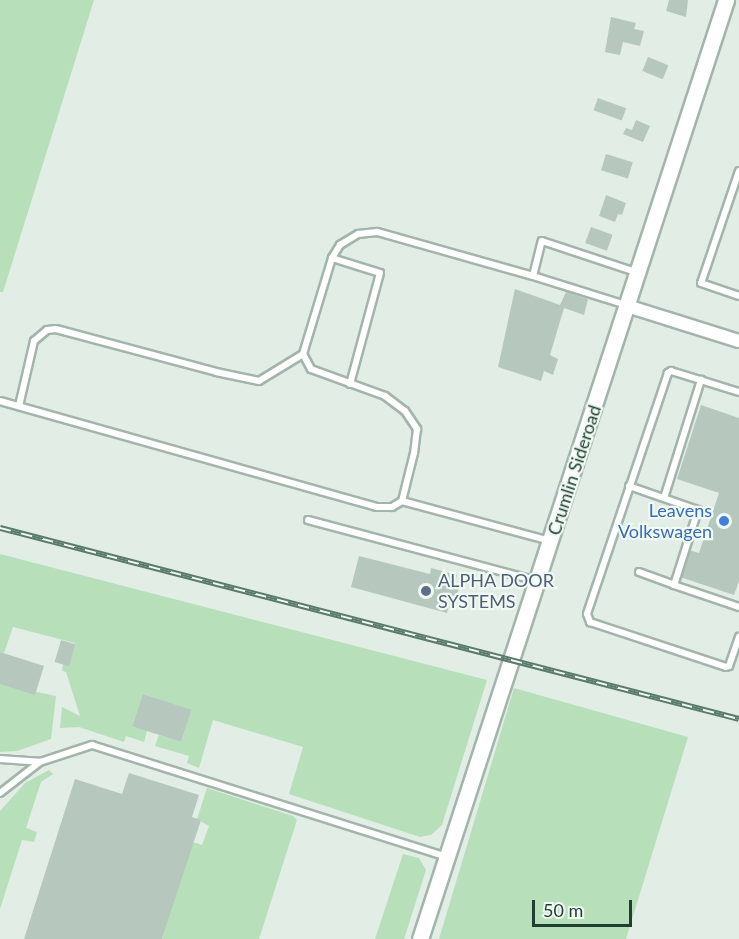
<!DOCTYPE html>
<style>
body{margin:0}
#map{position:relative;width:739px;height:939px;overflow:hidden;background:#e1ede5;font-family:Lato,sans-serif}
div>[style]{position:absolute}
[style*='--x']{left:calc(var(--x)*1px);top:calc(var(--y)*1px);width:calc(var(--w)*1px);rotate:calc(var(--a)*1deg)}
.green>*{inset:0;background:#b7e0ba}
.building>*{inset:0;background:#b6c8bd;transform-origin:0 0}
.roads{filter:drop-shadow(2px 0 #a3b5ab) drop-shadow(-2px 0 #a3b5ab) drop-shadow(0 2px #a3b5ab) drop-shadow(0 -2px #a3b5ab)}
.service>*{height:6px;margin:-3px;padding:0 3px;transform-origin:3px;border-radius:3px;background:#fff}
.minor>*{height:12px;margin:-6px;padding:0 6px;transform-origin:6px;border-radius:6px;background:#fff}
.tertiary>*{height:15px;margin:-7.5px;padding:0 7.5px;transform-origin:7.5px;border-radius:7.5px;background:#fff}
.rail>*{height:6px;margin-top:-3px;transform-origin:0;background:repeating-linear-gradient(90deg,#f1f9f3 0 11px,#5a7a6b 0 22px);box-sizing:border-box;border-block:2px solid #5a7a6b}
.dots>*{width:16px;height:16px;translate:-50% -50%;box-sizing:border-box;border:3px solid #f1f9f3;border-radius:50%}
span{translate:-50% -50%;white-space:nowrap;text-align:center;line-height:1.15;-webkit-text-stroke:4.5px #f1f9f3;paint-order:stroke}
.street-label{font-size:18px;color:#1f3f30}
.shop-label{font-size:18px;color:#366cbe}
.right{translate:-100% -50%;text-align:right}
.service-label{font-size:18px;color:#4e5e75}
.left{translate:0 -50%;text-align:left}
.scale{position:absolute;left:532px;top:900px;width:100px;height:27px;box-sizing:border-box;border:3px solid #1f3f30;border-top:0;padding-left:8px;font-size:18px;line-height:21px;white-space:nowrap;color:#1f3f30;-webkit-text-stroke:4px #f1f9f3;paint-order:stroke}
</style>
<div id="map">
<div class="green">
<i style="clip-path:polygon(0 0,94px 0,3px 292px,0 292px)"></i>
<i style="clip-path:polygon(0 554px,487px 680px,442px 825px,431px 835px,420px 837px,289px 794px,303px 747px,213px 720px,199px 768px,187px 763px,189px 756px,155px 746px,159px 735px,181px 742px,191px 710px,143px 694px,147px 731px,144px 742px,126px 736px,124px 742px,79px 727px,60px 728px,62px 707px,80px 716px,66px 672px,62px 671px,63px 664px,69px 665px,75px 643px,13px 627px,4px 653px,0 652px)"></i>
<i style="clip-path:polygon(0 684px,56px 696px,51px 739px,17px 751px,0 752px)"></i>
<i style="clip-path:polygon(514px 688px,688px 737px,626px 939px,439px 939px)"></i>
<i style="clip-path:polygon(49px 770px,53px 774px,41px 782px,26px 828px,37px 832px,34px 842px,22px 840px,0 909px,0 811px,25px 783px)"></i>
<i style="clip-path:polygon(207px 788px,293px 816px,297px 820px,259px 939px,162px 939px,193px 842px,202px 845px,209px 826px,197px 819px)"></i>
<i style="clip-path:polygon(403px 854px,419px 858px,426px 870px,404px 939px,375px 939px)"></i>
</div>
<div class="building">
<i style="clip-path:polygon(669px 0,688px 0,686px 17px,666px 11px)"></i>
<i style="clip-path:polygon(611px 17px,636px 23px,634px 29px,644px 31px,640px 46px,623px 42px,620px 55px,605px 52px)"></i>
<i style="left:648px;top:57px;width:22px;height:15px;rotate:22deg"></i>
<i style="left:598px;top:98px;width:30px;height:13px;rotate:20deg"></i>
<i style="clip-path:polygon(636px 120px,650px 126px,643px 142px,623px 134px,626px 128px,632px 130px)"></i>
<i style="left:606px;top:154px;width:28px;height:17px;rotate:17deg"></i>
<i style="clip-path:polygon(606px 195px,626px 203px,622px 215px,618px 214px,615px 222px,599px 216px)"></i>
<i style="left:591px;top:227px;width:23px;height:17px;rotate:20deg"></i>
<i style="clip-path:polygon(515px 289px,560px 305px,566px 292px,588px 299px,584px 315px,564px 308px,550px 355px,558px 359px,553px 375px,544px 371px,541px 381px,498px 367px)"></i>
<i style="clip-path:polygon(701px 405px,739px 418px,739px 581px,734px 595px,680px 577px,689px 550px,699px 553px,719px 493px,677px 479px)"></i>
<i style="clip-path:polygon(359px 556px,430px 574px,431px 568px,457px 575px,454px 586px,459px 588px,455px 603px,450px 601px,447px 613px,351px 587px)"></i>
<i style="left:61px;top:640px;width:15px;height:23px;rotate:16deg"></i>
<i style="clip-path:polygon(0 652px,44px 666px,35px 695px,0 684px)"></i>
<i style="left:143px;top:694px;width:51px;height:34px;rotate:18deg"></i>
<i style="clip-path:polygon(129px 773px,199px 795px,192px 817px,201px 820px,162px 939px,24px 939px,75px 779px,122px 794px)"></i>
</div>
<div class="roads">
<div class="service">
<i style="--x:739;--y:171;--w:118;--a:108.7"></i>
<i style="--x:701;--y:283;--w:40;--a:18.9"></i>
<i style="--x:332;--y:258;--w:50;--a:17.4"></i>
<i style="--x:380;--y:273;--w:115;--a:105.1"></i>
<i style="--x:533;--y:276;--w:162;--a:-164.2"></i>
<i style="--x:377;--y:232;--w:19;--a:174"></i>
<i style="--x:358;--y:234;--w:21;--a:149"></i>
<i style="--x:340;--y:245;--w:15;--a:122"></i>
<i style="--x:332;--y:258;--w:100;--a:106.8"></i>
<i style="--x:303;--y:354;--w:17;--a:62"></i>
<i style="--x:311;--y:369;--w:79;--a:20"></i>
<i style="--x:385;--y:396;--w:25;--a:37"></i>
<i style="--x:405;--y:411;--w:22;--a:56"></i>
<i style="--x:417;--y:429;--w:24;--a:97"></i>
<i style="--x:414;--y:453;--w:49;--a:104"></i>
<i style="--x:402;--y:501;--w:153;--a:15.1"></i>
<i style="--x:626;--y:305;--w:97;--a:-162.7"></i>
<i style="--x:533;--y:276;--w:36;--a:-76"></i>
<i style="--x:542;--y:241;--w:99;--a:18.3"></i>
<i style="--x:739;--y:392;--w:71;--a:-162.8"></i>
<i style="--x:671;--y:371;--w:4;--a:146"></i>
<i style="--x:668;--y:373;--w:254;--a:108.6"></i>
<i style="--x:587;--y:614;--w:9;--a:69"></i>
<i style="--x:590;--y:622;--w:143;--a:18.3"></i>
<i style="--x:726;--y:667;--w:3;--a:-18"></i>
<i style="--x:729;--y:666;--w:31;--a:-71"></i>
<i style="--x:0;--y:401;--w:391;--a:15.7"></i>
<i style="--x:376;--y:507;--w:16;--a:0"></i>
<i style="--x:392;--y:507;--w:12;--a:-31"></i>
<i style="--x:19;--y:406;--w:67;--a:-77"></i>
<i style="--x:34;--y:341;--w:17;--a:-40"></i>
<i style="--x:47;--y:330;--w:9;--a:-6"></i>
<i style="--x:56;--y:329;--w:166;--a:15"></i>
<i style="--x:216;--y:372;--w:44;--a:11.8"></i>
<i style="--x:259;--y:381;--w:52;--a:-31.5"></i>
<i style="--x:629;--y:486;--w:73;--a:19.2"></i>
<i style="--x:698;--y:510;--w:79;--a:107.7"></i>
<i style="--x:674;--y:585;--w:69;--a:18.7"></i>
<i style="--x:664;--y:498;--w:124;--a:-72.6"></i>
<i style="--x:308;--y:520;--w:237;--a:14.9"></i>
<i style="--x:639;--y:572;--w:37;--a:20"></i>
<i style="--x:0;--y:759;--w:39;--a:4"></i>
<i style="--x:0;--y:793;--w:51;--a:-37.8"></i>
<i style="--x:40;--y:762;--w:55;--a:-18.1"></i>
<i style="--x:92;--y:745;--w:372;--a:17.5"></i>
</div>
<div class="minor">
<i style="--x:627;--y:306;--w:117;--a:17.4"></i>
</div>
<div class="tertiary">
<i style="--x:420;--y:939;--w:988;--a:-71.95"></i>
</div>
</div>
<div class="rail">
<i style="--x:0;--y:528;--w:763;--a:14.49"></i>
</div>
<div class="dots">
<i style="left:724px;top:521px;background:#3f7fe0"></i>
<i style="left:426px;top:591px;background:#5c6f8a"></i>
</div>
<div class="street-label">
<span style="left:574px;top:470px;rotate:-72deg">Crumlin Sideroad</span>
</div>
<div class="shop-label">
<span class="right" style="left:712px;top:521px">Leavens<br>Volkswagen</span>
</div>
<div class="service-label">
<span class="left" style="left:438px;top:591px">ALPHA DOOR<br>SYSTEMS</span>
</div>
<div class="scale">50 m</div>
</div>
